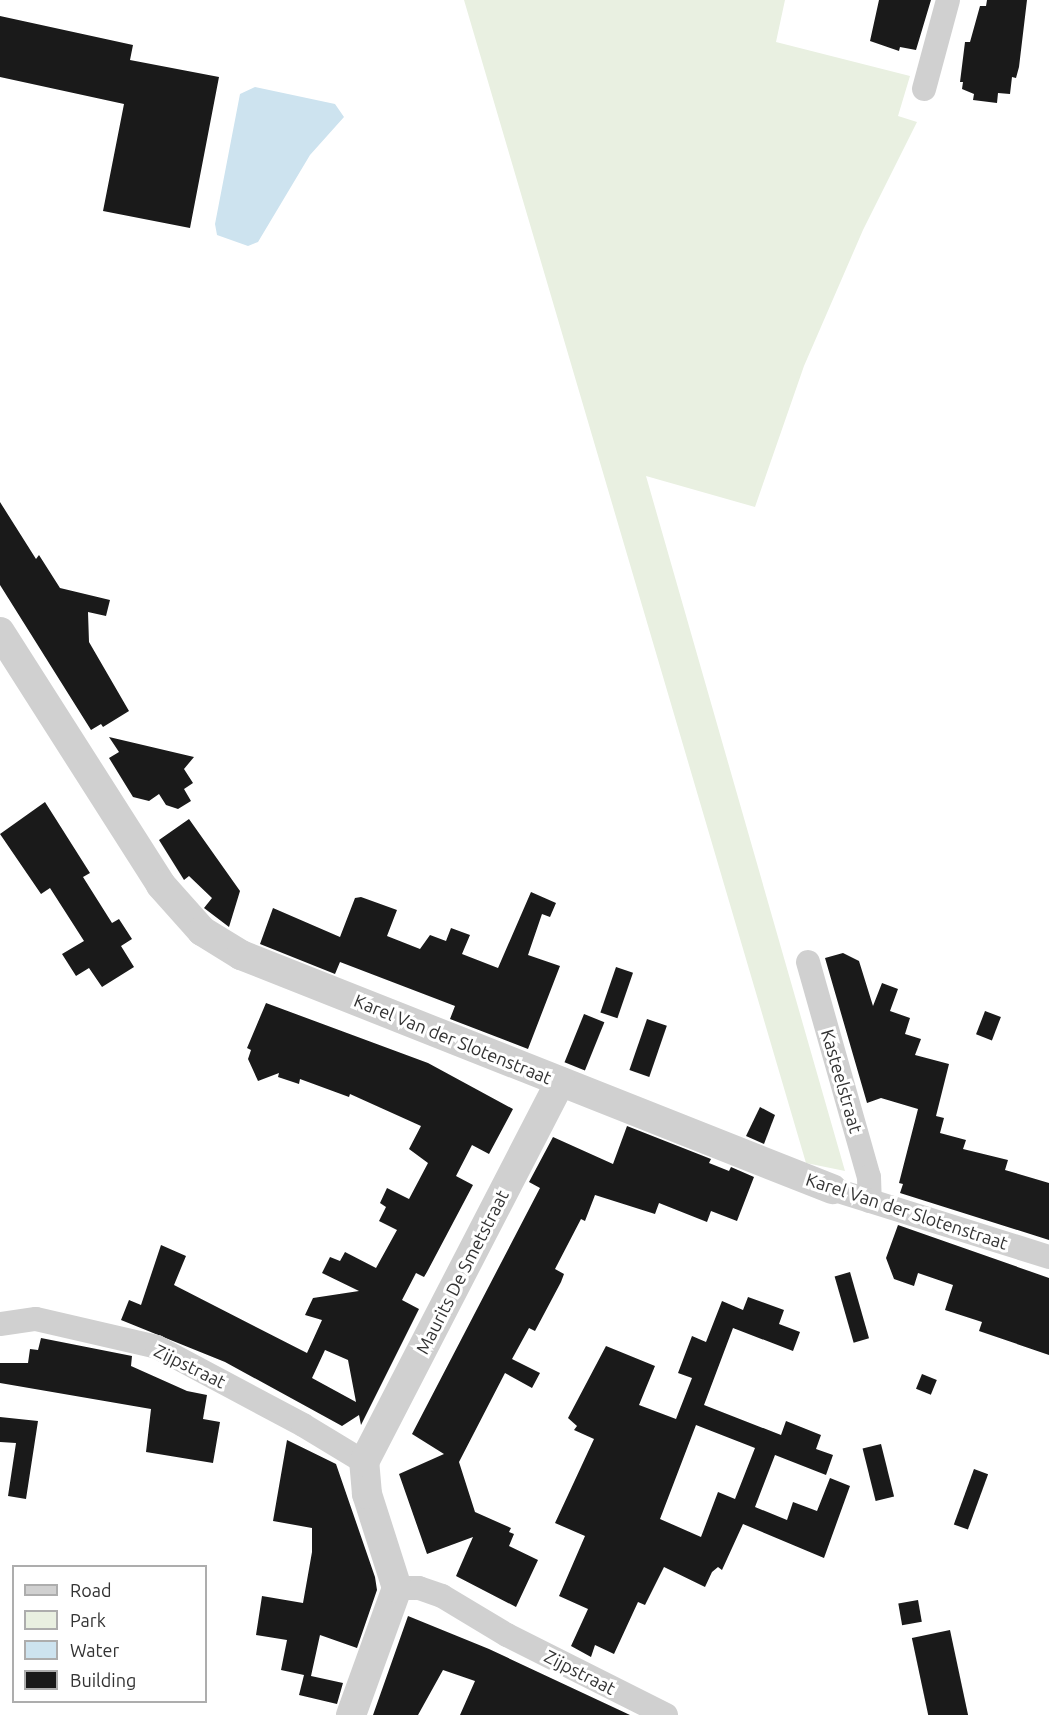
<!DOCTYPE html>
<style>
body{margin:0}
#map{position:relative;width:1049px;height:1715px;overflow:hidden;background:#fff;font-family:Ubuntu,sans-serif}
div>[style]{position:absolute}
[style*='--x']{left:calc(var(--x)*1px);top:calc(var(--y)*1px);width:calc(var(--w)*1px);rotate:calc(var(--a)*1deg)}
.green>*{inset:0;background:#e9f0e1}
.water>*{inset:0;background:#cde3ef}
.building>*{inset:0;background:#1a1a1a;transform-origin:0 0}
.minor>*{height:24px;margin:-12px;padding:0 12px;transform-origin:12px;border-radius:12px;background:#d0d0d0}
.tertiary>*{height:30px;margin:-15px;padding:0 15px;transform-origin:15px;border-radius:15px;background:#d0d0d0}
span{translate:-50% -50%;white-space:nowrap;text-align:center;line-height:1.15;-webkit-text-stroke:6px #fff;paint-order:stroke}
.street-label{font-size:18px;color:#333}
.legend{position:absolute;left:12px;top:1565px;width:195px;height:138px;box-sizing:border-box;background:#fff;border:2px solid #adadad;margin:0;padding:8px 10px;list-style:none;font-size:18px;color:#333}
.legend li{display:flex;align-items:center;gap:12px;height:30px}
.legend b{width:30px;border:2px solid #adadad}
</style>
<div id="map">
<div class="green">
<i style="clip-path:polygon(464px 0,785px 0,776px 42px,910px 76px,898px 116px,917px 122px,863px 230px,804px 366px,755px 507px,646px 476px,845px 1171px,806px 1163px)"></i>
</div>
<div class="water">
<i style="clip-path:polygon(255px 87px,335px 104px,344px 117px,310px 155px,258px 242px,248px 246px,217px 235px,215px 224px,240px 94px)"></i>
</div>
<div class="building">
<i style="clip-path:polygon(879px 0,931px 0,916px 50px,900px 47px,899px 51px,870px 41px)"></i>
<i style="clip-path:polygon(987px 0,1027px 0,1019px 67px,1016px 78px,1012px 77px,1010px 94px,998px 93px,997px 103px,973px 100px,974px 94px,962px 89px,963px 82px,960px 82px,965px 42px,970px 42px,980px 6px,986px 6px)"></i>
<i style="clip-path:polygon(0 16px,133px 45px,130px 60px,219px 77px,190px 228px,103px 211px,124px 104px,0 77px)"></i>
<i style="clip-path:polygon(0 502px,36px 559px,39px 555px,60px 588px,110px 600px,106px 616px,88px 612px,89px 642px,129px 711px,103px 727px,101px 724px,91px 730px,0 585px)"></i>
<i style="clip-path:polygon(109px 737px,194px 757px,184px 769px,193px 783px,184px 789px,191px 801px,178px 809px,166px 805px,159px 794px,149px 801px,133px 797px,109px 758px,119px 752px)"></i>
<i style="clip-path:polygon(45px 802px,90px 873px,83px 877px,112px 923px,119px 919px,132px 939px,121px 946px,134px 967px,102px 987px,89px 968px,76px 976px,62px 954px,84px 941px,50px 888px,41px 894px,0 834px)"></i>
<i style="clip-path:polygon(189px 819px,240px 891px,229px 927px,204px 908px,212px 898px,189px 876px,184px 880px,159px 840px)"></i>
<i style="clip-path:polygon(531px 892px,556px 903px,550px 917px,542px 914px,528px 955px,560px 966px,528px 1049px,450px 1019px,455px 1006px,340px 962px,335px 974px,260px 944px,273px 908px,340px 937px,355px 898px,361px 897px,397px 910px,387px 936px,420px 949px,430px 935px,446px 941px,451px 928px,470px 935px,462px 954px,498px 968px)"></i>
<i style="clip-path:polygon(843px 953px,859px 961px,873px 1006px,882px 983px,898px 989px,890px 1011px,910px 1018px,905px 1034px,921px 1039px,915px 1055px,949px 1064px,936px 1116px,944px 1118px,940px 1133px,966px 1140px,963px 1149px,1008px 1160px,1005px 1170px,1049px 1183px,1049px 1240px,900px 1193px,903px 1184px,899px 1183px,918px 1109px,881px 1098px,867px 1103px,825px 958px)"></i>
<i style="left:616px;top:967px;width:18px;height:48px;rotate:19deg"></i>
<i style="clip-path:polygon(evenodd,266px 1003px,428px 1063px,513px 1109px,489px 1154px,472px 1145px,456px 1176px,473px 1185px,427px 1272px,424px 1277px,416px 1273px,402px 1300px,419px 1309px,361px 1425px,359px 1415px,342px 1426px,225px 1362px,121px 1320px,129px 1300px,141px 1305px,161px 1245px,186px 1256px,174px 1285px,307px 1353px,322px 1320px,305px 1315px,313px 1298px,359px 1291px,322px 1273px,330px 1257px,340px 1261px,345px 1252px,376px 1268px,397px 1230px,379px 1221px,386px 1207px,380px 1203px,387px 1188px,409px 1199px,428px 1163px,409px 1149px,421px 1126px,350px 1094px,349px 1097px,300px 1079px,299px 1084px,278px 1077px,279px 1073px,258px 1081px,248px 1059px,251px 1050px,247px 1048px,266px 1003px,325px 1350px,348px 1360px,356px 1402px,312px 1378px,325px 1350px)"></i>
<i style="left:985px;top:1011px;width:17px;height:25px;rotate:21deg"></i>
<i style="left:584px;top:1014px;width:22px;height:52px;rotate:22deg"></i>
<i style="left:647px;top:1019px;width:21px;height:54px;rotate:19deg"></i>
<i style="clip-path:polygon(760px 1107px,775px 1115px,764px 1144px,746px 1136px)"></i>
<i style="clip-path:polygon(627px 1126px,711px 1159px,709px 1163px,729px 1171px,731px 1167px,754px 1177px,737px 1221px,711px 1211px,707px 1222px,659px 1203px,655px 1214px,595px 1195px,585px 1221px,581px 1219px,555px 1269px,564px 1274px,561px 1282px,535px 1331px,529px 1328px,512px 1359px,540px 1373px,532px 1388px,505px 1373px,459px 1462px,475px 1512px,511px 1528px,509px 1532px,514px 1534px,509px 1546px,538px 1560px,516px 1607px,456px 1576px,473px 1537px,427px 1554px,399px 1474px,444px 1454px,412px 1434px,540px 1188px,529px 1182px,553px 1137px,613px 1164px)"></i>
<i style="clip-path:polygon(898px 1225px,1049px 1278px,1049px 1355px,979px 1331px,982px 1322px,945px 1310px,953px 1285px,918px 1273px,914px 1286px,894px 1279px,886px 1258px)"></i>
<i style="left:850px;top:1272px;width:69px;height:16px;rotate:74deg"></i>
<i style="clip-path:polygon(evenodd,748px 1297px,784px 1310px,779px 1324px,800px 1332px,793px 1351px,733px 1328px,704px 1405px,781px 1435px,786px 1421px,821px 1435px,816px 1449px,833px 1455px,826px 1475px,775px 1455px,755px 1507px,787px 1520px,793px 1502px,817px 1511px,830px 1478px,850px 1486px,824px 1558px,743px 1524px,722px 1570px,718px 1567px,712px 1572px,705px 1587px,664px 1567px,645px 1605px,638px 1602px,614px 1654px,595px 1645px,591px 1657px,571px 1646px,588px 1609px,559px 1596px,585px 1536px,555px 1523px,594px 1439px,574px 1430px,577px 1426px,568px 1418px,606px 1346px,655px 1366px,639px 1405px,676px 1419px,692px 1378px,678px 1373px,692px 1336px,706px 1342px,722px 1301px,743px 1310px,748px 1297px,696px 1425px,755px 1448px,735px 1499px,718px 1492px,701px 1537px,660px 1519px,696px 1425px)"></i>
<i style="clip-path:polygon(41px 1338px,132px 1356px,131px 1366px,187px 1391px,207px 1395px,203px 1419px,220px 1422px,213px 1463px,146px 1452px,151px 1409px,0 1383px,0 1363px,28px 1363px,30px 1349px,38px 1350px)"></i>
<i style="left:922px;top:1374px;width:16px;height:16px;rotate:22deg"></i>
<i style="clip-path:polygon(0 1417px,38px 1421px,26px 1499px,8px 1496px,16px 1443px,0 1442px)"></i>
<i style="clip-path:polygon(287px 1440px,336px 1464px,375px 1577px,377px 1590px,357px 1648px,320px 1635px,311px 1676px,343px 1683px,337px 1704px,299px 1695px,304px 1675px,281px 1670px,287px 1640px,256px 1635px,262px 1596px,303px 1603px,312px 1552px,312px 1528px,273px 1521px)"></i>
<i style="left:881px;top:1444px;width:54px;height:19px;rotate:76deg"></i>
<i style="left:974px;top:1469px;width:15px;height:59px;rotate:20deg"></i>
<i style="left:918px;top:1600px;width:22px;height:20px;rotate:80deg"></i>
<i style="clip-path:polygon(408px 1616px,489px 1649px,630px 1715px,460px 1715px,475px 1681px,443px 1670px,418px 1715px,373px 1715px)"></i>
<i style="left:950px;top:1630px;width:87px;height:39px;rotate:78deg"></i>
</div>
<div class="minor">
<i style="--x:924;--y:89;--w:92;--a:-74.9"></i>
<i style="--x:808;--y:962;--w:223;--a:74.2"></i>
<i style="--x:869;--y:1177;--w:24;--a:88"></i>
<i style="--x:832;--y:1189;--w:227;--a:17.4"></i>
<i style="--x:0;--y:1324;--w:36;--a:-8"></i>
<i style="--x:36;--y:1319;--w:124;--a:13"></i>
<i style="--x:157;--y:1347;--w:166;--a:28.1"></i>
<i style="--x:303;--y:1425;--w:71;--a:31.2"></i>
<i style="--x:397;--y:1588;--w:22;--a:0"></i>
<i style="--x:419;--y:1588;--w:24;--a:19"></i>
<i style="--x:442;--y:1596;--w:76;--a:31"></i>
<i style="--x:507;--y:1635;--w:178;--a:26.7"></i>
</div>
<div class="tertiary">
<i style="--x:0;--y:632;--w:300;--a:57.5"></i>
<i style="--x:161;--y:885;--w:62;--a:48.3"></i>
<i style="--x:202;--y:931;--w:46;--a:31.6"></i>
<i style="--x:241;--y:955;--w:636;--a:21.6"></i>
<i style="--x:351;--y:1715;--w:135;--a:-70.1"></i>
<i style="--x:397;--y:1588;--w:99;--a:-107.7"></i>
<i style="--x:367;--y:1494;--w:32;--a:-95"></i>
<i style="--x:364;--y:1462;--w:428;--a:-62.7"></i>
</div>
<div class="street-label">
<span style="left:453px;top:1039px;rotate:22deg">Karel Van der Slotenstraat</span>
<span style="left:842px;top:1081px;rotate:74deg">Kasteelstraat</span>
<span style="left:907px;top:1211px;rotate:18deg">Karel Van der Slotenstraat</span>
<span style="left:462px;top:1272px;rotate:-63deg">Maurits De Smetstraat</span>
<span style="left:190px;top:1366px;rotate:26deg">Zijpstraat</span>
<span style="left:580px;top:1672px;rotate:27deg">Zijpstraat</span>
</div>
<ul class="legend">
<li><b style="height:8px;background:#d0d0d0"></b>Road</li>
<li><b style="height:16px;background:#e9f0e1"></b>Park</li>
<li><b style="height:16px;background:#cde3ef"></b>Water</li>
<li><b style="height:16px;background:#1a1a1a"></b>Building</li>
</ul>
</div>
